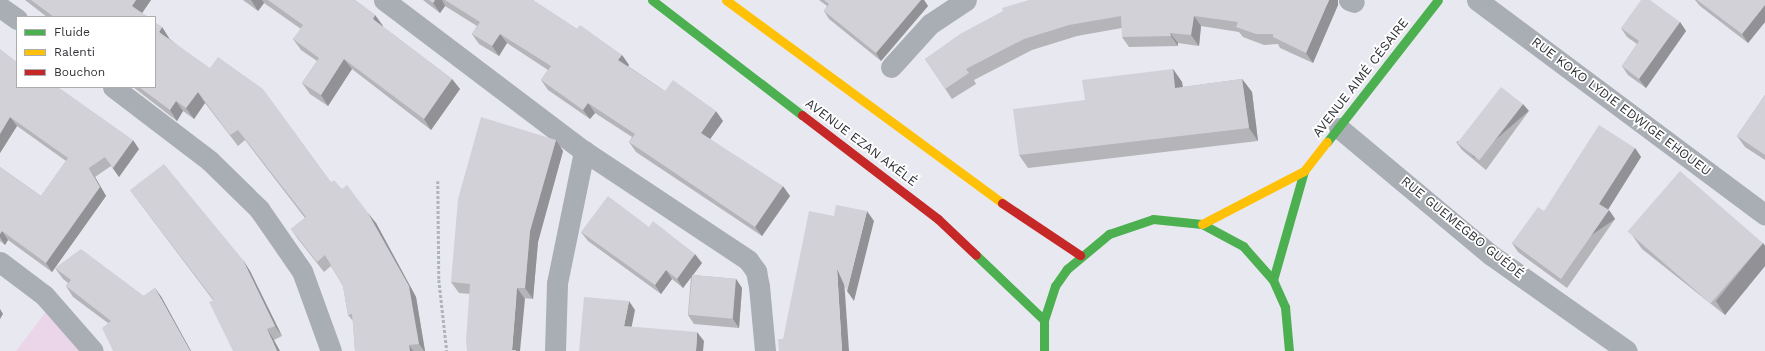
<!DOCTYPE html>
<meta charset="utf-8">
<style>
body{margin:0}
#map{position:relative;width:1765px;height:351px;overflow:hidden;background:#e8e9f0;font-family:"Work Sans",sans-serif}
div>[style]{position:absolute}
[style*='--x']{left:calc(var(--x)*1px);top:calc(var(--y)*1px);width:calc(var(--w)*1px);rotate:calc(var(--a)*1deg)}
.green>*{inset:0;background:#ebd6e9}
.path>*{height:2.5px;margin-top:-1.25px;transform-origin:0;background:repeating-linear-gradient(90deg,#afb3ba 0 3px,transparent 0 5px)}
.street>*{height:21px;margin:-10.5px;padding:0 10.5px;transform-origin:10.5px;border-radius:10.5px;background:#a8aeb4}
.fast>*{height:9px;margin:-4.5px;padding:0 4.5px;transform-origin:4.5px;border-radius:4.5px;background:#4caf50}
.slow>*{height:9px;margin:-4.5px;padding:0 4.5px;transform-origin:4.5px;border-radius:4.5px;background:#ffc107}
.jam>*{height:9px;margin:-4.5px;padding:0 4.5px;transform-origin:4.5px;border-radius:4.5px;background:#c62828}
.wall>*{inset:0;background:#b4b4b9}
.shaded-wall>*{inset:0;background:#929296;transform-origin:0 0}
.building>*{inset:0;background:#d1d1d7;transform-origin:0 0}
span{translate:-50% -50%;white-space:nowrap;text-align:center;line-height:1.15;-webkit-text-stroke:3.5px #fff;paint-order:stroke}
.street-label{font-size:13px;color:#303136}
.legend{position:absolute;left:16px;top:16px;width:140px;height:72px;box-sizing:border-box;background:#fff;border:1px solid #acadaf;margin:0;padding:5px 7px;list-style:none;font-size:12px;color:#303136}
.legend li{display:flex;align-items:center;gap:8px;height:20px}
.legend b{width:20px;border:1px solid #acadaf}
</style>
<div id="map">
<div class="green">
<i style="clip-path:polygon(45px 313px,77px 344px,81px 351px,16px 351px)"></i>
</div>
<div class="path">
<i style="--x:438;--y:181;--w:99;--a:89.4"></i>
<i style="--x:439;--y:280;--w:71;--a:83.6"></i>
</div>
<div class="street">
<i style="--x:384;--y:0;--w:251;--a:37.1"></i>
<i style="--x:584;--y:151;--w:197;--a:33.6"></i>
<i style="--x:748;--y:260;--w:14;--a:54"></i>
<i style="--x:756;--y:271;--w:15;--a:79"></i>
<i style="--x:759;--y:286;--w:65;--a:84.7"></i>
<i style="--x:1349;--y:0;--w:5;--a:22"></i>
<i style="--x:1477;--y:0;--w:359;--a:36.7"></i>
<i style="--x:0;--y:7;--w:21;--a:35"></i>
<i style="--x:891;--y:67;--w:58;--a:-47.8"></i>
<i style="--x:930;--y:24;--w:43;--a:-33.7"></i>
<i style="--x:113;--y:87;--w:122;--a:37.3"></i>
<i style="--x:210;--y:161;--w:69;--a:44.4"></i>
<i style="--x:259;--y:209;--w:75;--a:55.3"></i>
<i style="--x:302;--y:271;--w:85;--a:70.1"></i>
<i style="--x:1339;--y:128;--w:198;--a:39.9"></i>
<i style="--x:1491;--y:255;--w:166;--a:35.2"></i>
<i style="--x:0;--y:262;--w:55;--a:36.9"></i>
<i style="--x:44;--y:295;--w:74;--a:48.8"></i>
<i style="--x:555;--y:351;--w:68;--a:-88.3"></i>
<i style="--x:557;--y:283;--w:135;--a:-78.4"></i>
</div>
<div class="fast">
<i style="--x:652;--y:0;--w:189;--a:37.5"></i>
<i style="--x:1327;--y:142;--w:180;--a:-52"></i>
<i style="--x:976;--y:255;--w:94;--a:43.7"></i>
<i style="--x:1273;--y:280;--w:113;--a:-74.1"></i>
<i style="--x:1044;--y:351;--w:31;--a:-90"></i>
<i style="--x:1044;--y:320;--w:36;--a:-72"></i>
<i style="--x:1055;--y:286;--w:21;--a:-55"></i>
<i style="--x:1067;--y:269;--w:55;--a:-39.8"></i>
<i style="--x:1109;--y:234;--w:46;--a:-18.8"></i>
<i style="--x:1153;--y:219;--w:49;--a:5.8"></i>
<i style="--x:1202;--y:224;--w:47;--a:28.2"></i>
<i style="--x:1243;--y:246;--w:45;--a:48.6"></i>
<i style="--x:1273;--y:280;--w:30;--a:66"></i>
<i style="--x:1285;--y:307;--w:44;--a:84.8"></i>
</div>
<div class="slow">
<i style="--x:726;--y:0;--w:343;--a:36.3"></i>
<i style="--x:1202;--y:224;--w:115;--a:-27.5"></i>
<i style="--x:1304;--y:171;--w:37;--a:-52"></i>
</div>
<div class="jam">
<i style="--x:802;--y:115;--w:171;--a:37.4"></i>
<i style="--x:938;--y:219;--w:52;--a:43.5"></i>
<i style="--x:1002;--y:203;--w:94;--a:33.7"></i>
</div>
<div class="wall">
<i style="clip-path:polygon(25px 0,151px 0,142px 13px,148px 17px,47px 17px)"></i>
<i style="clip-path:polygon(243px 0,355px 0,375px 15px,383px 26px,382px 26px,452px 79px,460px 89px,431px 130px,352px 69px,328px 106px,310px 94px,302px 83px,317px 61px,301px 50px,293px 39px,301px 29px,264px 3px,258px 11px)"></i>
<i style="clip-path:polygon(423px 0,534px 0,534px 1px,577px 29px,622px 55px,629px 65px,628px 66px,665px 91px,723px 121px,710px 139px,790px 196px,762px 236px,636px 152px,629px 142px,632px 137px,595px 113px,590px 119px,548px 90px,541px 80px,548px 70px,507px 43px,499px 56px,479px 44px,472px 34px,477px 26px,445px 6px,440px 13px)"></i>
<i style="clip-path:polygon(819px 0,924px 0,928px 6px,881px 61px,829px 19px,824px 11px,827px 6px)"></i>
<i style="clip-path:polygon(1029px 0,1338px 5px,1313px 63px,1280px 48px,1278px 44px,1264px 45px,1243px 37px,1239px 32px,1201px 26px,1199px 46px,1178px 43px,1178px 46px,1129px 47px,1122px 37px,1122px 28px,1077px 36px,1032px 50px,974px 80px,976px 84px,952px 99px,925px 59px)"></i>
<i style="clip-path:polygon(1695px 0,1765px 0,1765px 22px,1748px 43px,1700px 6px)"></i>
<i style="clip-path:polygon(1680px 22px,1686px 31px,1646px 88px,1628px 75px,1622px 66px,1637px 44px,1627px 37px,1621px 28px)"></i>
<i style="clip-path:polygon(162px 27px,169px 38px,331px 182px,342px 189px,376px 223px,416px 297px,425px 351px,355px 351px,353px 321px,348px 315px,343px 286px,331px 266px,324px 272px,298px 239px,291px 229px,305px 218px,245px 140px,238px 146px,205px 103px,194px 119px,183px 111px,177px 121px,133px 87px,155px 87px)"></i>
<i style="clip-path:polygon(0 49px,17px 87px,139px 149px,119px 177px,111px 166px,95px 177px,106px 196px,52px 272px,8px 240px,5px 245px,0 241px,0 167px,41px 196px,66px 161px,17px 126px,0 153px)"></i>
<i style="clip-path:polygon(1173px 69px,1182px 82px,1183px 87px,1242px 79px,1252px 92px,1258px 141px,1028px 168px,1019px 155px,1085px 100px)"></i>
<i style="clip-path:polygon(1765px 95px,1765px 160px,1745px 147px,1737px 136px)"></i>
<i style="clip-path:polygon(1529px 111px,1486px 170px,1462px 150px,1456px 142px)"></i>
<i style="clip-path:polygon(556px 140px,563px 151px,538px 242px,533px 299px,459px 293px,451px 282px)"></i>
<i style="clip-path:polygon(1635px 148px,1641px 157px,1608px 209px,1615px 219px,1567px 288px,1518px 252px,1512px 243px,1544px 211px)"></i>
<i style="clip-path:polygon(130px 190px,243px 260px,250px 271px,282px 336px,274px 340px,213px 300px)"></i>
<i style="clip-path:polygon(649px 227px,702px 263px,693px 275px,736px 279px,742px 288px,739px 328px,694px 324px,688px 315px,691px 277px,683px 288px,672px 279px,661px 294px,588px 241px,581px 232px)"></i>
<i style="clip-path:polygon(1632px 235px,1763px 243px,1765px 246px,1765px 266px,1725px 315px,1642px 249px)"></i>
<i style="clip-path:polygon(55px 268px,144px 296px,155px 288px,162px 298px,108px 323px,73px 297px,66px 286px,68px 283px,63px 279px)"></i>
</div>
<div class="shaded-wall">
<i style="clip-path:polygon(136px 0,151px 0,140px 16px,132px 6px)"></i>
<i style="clip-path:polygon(251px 0,262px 0,264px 3px,258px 11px)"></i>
<i style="clip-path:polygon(435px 0,442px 0,445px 6px,440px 13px,433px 3px)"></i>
<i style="clip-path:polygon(921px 0,924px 0,928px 6px,881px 61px,876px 53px)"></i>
<i style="clip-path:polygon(1329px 0,1338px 0,1338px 5px,1313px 63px,1306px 53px)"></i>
<i style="clip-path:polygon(1765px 5px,1765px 22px,1748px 43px,1742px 34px)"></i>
<i style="clip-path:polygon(375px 15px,383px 26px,380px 29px,373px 19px)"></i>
<i style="clip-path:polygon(1194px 16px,1201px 26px,1199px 46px,1191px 35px)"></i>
<i style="clip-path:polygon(1680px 22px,1686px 31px,1646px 88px,1639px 79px)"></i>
<i style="clip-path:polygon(162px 27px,169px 38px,166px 42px,159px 32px)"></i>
<i style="clip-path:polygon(1170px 33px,1178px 43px,1178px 46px,1171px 36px)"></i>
<i style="clip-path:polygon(500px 34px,507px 43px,499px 56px,492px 46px)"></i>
<i style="clip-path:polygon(622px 55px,629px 65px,625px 70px,618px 60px)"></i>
<i style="clip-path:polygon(344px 59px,352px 69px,328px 106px,321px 95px)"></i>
<i style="clip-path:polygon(1173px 69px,1182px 82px,1184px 101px,1175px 88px)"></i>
<i style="clip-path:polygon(452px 79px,460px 89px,431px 130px,424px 119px)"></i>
<i style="clip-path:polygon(1242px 79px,1252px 92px,1258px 141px,1249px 128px)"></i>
<i style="clip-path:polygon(198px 92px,205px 103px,194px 119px,186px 108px)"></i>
<i style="clip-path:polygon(176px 101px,183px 111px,177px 121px,170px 110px)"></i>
<i style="clip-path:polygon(588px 103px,595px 113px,590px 119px,583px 110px)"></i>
<i style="left:1523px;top:104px;width:9px;height:72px;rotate:49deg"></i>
<i style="clip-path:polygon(716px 111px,723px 121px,708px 142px,701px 133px)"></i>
<i style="clip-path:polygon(10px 117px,17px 126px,0 153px,0 134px)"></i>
<i style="clip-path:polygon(133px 140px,139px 149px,119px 177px,113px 168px)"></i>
<i style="clip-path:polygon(556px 140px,563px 151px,538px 242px,533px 299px,525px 288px,530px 231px)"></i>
<i style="clip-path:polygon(1635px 148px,1641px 157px,1606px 213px,1599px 204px)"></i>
<i style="clip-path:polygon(89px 168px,95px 177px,106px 196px,52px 272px,46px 263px)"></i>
<i style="clip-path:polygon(783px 186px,790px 196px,762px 236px,755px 227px)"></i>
<i style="left:1609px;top:210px;width:11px;height:84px;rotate:56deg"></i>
<i style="clip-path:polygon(867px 211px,874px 221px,854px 301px,847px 291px)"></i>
<i style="clip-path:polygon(368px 213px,376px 223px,416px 297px,425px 351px,424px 351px,419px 344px)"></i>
<i style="clip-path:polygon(2px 231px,8px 240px,5px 245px,0 237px,0 234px)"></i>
<i style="clip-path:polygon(1763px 243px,1765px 246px,1765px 266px,1725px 315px,1716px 301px)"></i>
<i style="clip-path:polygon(695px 254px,702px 263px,683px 288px,677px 279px)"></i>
<i style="clip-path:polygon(243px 260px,250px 271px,282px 336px,275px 326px)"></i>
<i style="clip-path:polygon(837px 269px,844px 279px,849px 351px,842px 351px)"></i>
<i style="clip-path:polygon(666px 270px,672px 279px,661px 294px,655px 285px)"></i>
<i style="clip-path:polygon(736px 279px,742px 288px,739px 328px,733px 319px)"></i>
<i style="clip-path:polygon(155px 288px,162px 298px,191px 351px,190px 351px)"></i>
<i style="clip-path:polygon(517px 288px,525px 299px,520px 351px,512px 351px,512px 350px)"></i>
<i style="clip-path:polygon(629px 301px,635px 310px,630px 335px,624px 326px)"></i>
<i style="clip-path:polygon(0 309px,3px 314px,0 319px)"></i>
<i style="clip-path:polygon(267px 329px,274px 340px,280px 351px,277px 351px)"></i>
<i style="clip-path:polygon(697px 332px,704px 341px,703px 351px,696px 351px)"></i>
<i style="clip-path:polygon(409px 345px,413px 351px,410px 351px)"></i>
</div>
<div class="building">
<i style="clip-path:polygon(31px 0,136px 0,132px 6px,148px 17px,54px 17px)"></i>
<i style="clip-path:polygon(268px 0,355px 0,375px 15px,373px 19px,452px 79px,424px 119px,344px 59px,321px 95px,302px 83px,319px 58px,293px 39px,303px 25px)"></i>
<i style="clip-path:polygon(429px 0,435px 0,433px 3px)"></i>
<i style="clip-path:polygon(445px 0,533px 0,577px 29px,580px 25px,622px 55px,618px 60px,665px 91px,673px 80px,716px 111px,701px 133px,783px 186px,755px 227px,629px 142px,635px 134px,588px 103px,583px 110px,541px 80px,551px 66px,500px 34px,492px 46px,472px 34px,480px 22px)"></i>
<i style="clip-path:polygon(824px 0,921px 0,876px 53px,824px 11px,829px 4px)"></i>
<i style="clip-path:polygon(1029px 0,1329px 0,1306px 53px,1273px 37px,1273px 34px,1256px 34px,1236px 27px,1238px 22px,1194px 16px,1191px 35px,1170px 33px,1171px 36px,1122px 37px,1121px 16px,1069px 25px,1024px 39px,966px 69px,969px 73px,945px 89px,925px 59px,960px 34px,1003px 11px,1002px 8px)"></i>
<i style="clip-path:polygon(1641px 0,1650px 0,1680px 22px,1639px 79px,1622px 66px,1639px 41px,1621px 28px)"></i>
<i style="clip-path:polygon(1697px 0,1765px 0,1765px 5px,1742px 34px)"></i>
<i style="clip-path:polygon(155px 22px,162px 27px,159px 32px,210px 68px,218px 57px,263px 89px,331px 182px,334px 180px,342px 189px,347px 185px,368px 213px,409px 286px,419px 344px,409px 345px,410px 351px,355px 351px,352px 314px,348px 315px,343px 286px,325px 255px,317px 262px,291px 229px,306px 217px,238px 130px,230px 135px,198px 92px,186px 108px,176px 101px,170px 110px,139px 87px,155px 87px)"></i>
<i style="clip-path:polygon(0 49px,17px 62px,17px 87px,58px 87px,133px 140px,113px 168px,105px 157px,89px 168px,100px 187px,46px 263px,2px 231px,0 234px,0 167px,41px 196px,68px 158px,10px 117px,0 134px)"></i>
<i style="clip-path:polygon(1173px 69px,1175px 88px,1242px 79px,1249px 128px,1019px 155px,1013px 109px,1085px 100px,1082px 80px)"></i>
<i style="left:1501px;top:87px;width:28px;height:71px;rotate:38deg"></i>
<i style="clip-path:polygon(1765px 95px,1765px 155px,1737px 136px)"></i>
<i style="clip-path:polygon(481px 117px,556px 140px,530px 231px,525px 288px,517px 288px,512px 350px,516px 350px,516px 351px,467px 351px,466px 340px,470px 284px,451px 282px,458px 199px)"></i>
<i style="clip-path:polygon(1599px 125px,1635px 148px,1599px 204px,1609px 210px,1561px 279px,1512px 243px,1538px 207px,1544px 211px)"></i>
<i style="clip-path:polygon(164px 164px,243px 260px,275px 326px,267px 329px,277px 351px,233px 351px,209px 302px,214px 300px,130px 190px)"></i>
<i style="left:1680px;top:171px;width:110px;height:80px;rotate:41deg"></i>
<i style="clip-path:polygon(608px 196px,649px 227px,653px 221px,695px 254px,677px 279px,666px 270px,655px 285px,581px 232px)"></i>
<i style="clip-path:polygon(836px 205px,867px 211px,847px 291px,837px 269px,842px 351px,779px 351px,778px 339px,783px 339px,809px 211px,834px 216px)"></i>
<i style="clip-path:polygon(81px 249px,144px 296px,155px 288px,190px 351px,113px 351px,102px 328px,111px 321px,66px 286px,71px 280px,55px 268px)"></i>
<i style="left:692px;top:275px;width:44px;height:40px;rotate:5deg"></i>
<i style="clip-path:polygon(584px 297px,629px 301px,624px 326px,697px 332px,696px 351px,579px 351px)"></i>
</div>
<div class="street-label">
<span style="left:1361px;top:78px;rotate:-52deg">AVENUE AIMÉ CÉSAIRE</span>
<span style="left:1621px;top:107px;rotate:37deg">RUE KOKO LYDIE EDWIGE EHOUEU</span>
<span style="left:861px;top:143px;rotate:37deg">AVENUE EZAN AKÉLÉ</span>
<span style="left:1462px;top:228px;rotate:39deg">RUE GUEMEGBO GUÉDÉ</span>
</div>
<ul class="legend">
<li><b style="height:5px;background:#4caf50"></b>Fluide</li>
<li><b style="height:5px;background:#ffc107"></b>Ralenti</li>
<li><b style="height:5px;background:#c62828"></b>Bouchon</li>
</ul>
</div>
